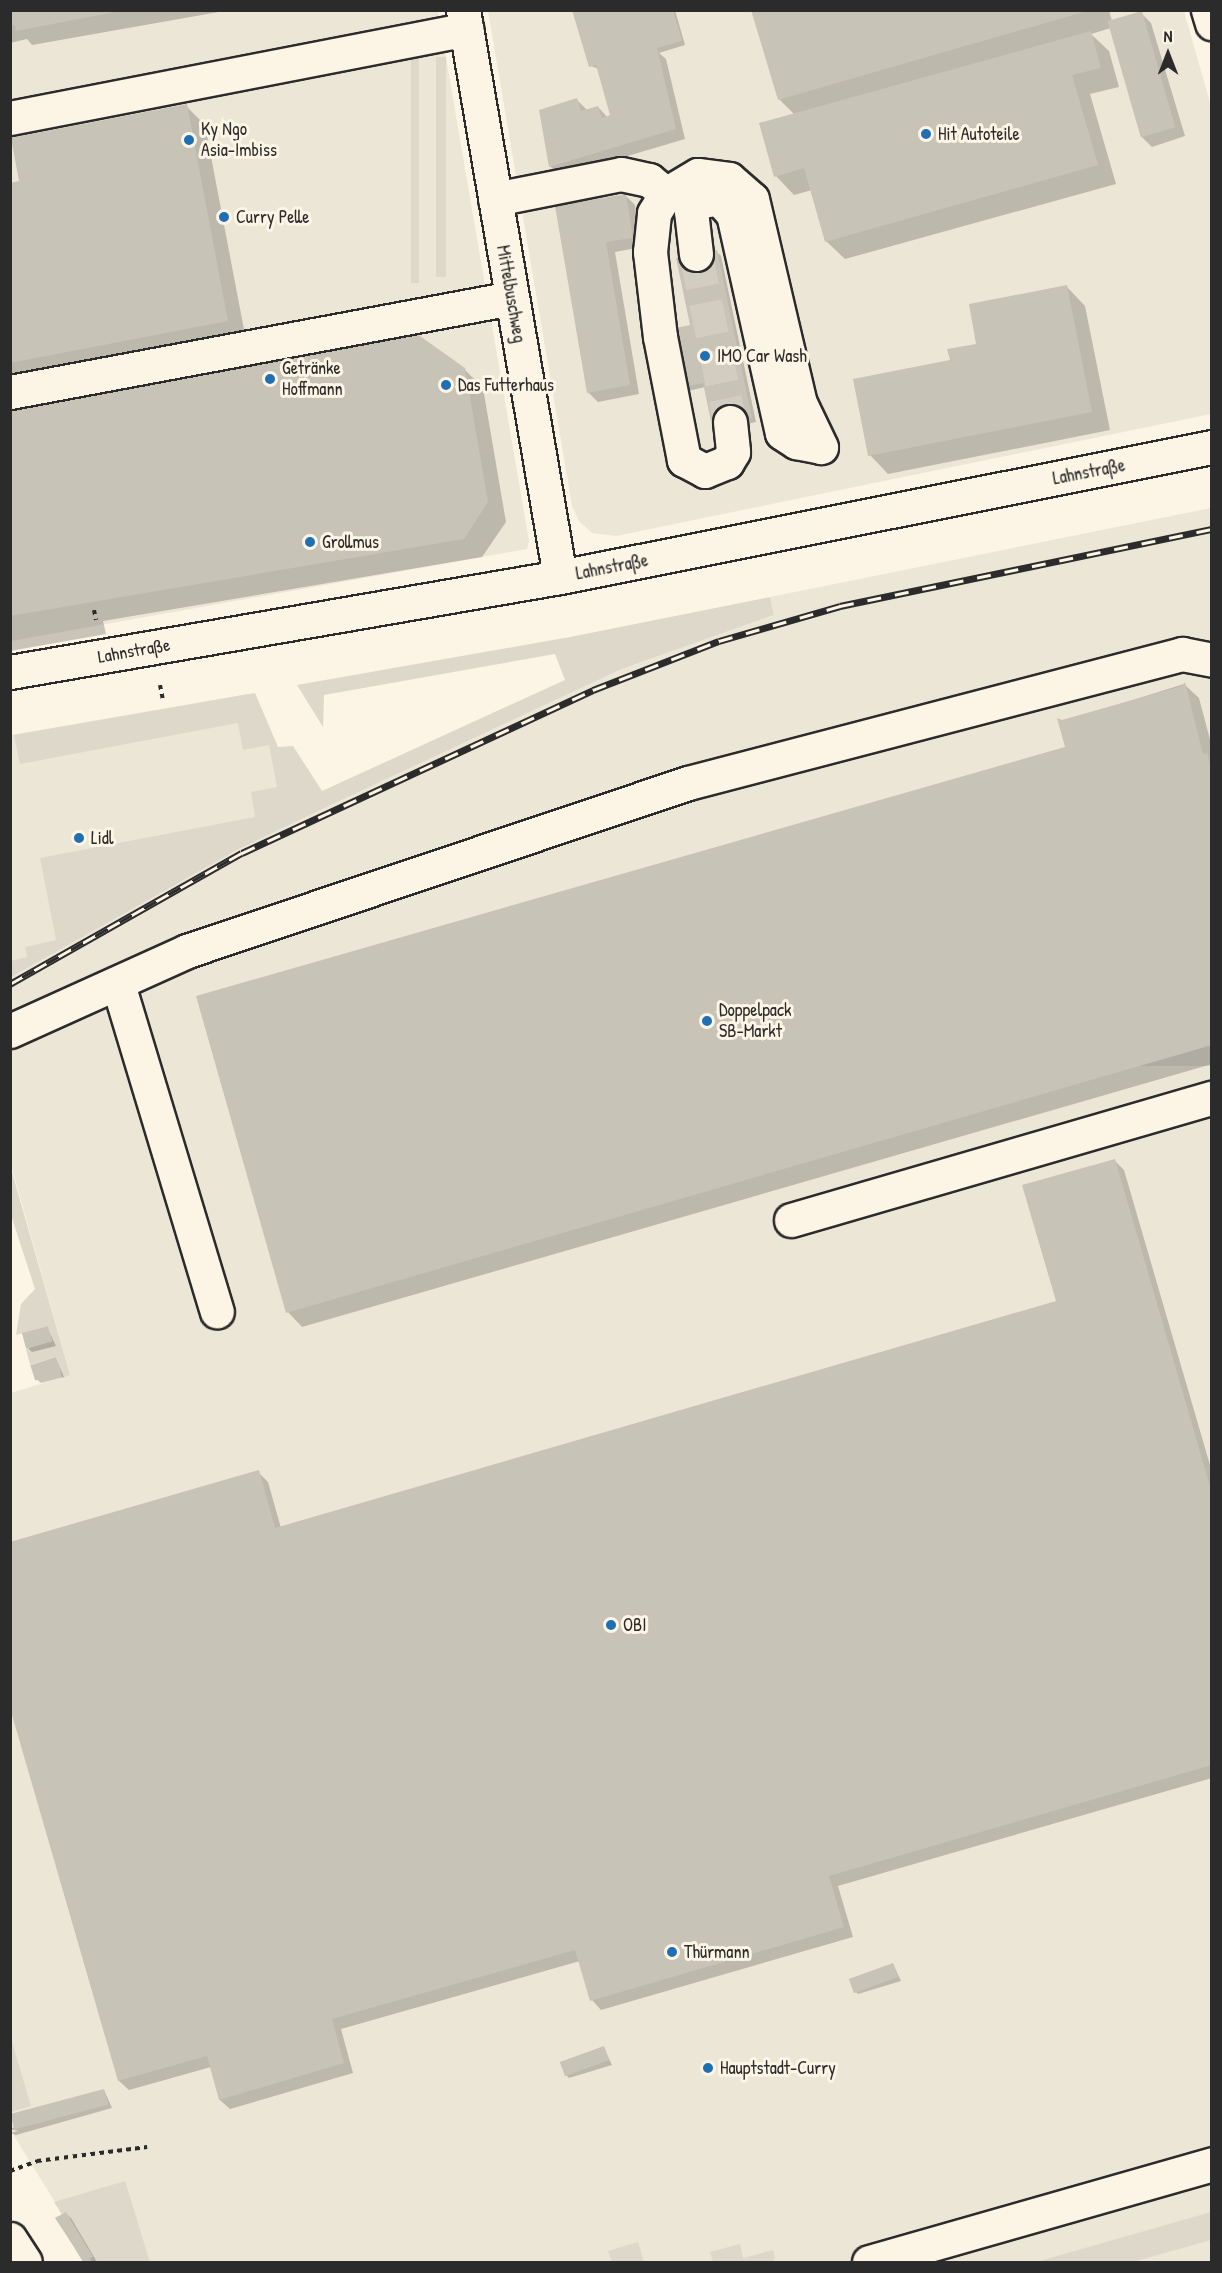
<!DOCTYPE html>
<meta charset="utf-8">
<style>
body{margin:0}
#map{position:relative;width:1222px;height:2273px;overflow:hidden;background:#fcf5e5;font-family:"Patrick Hand",sans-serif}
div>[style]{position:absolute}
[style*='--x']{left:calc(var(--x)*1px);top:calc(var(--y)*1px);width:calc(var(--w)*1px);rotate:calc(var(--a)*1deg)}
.built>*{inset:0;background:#ece6d7}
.green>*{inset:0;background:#ded8ca;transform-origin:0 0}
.shadow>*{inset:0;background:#0003}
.building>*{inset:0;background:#c8c3b7;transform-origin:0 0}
.minor-tunnel>*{height:33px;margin-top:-16.5px;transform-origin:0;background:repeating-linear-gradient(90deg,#d2cdc0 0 33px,transparent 0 49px)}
.path>*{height:4px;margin-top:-2px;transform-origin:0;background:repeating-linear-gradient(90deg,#2b2b2b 0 4.5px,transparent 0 9px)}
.roads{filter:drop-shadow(2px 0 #2b2b2b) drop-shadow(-2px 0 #2b2b2b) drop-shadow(0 2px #2b2b2b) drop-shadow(0 -2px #2b2b2b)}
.minor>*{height:33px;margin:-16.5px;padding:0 16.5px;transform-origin:16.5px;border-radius:16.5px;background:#fcf5e5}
.rail>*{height:7px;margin-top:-3.5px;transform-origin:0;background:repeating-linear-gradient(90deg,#fcf5e5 0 14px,#2b2b2b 0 28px);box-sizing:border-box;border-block:2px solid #2b2b2b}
.dots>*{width:16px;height:16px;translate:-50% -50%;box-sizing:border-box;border:3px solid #fcf5e5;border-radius:50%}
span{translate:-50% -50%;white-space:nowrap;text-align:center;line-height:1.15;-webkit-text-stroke:6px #fcf5e5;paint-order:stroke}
.poi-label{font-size:18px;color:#2b2b2b}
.left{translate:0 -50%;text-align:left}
.street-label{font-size:18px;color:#2b2b2b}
.frame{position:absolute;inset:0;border:12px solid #2b2b2b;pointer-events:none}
.north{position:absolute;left:1138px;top:24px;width:60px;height:60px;-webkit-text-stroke:4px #fcf5e5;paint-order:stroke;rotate:0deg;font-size:16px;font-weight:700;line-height:24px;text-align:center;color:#2b2b2b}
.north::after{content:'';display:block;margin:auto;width:21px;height:27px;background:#2b2b2b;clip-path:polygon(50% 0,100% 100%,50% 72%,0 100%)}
</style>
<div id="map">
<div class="built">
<i style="clip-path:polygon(11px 11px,438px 11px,529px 541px,527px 549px,11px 641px)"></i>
<i style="clip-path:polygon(488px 11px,1184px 11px,1211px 106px,1211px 414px,616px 536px,592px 533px,579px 521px,572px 506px)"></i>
<i style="clip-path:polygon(1211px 508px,1211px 2262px,92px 2262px,11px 2131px,11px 1393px,70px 1375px,11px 1165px,11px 975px,237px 850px,331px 805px,622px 669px,774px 615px,770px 597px)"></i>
<i style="clip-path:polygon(248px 694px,301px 806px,11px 966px,11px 735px)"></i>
</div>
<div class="green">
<i style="left:411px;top:57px;width:8px;height:226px"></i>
<i style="left:436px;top:57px;width:10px;height:220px"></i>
<i style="clip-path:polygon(770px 597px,774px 615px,622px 669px,331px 805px,237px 850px,11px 977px,11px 961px,27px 957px,25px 947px,56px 940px,40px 858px,255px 817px,251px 792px,277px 787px,269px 745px,243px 750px,238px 723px,20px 764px,14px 735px,255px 693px,278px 747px,293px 746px,322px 791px,565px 680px,555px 654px,324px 695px,323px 727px,297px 685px,570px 637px)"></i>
<i style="left:1211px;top:1045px;width:21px;height:963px;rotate:90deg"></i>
<i style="clip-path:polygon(10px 1165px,70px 1375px,62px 1378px,56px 1357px,30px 1365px,26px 1349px,52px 1341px,48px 1326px,16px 1335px,21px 1304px,35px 1289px,11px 1215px)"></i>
<i style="clip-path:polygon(10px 2035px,31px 2106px,11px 2112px,10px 2112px)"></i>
<i style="clip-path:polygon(125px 2181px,150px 2262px,92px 2262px,54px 2202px)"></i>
<i style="clip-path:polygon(1211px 2212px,1211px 2240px,1133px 2262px,1036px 2262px)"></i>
<i style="clip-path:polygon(638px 2242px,644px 2262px,612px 2262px,608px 2251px)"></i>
<i style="clip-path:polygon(740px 2244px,743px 2258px,773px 2250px,775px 2258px,773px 2262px,713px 2262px,710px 2252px)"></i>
</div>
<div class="shadow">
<i style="clip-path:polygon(10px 10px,230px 10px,32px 45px,27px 39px,10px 43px)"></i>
<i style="clip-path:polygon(574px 10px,675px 10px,685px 45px,659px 53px,666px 59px,685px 139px,560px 176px,550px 166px,577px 100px,587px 110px,598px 107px,608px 118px,611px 116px,599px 69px,591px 66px)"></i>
<i style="clip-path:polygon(752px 10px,1109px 10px,1112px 21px,1141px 13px,1151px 23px,1185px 136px,1152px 147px,1142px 137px,1111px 28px,1091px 34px,1109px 51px,1119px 87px,1090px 94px,1116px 184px,845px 259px,826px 241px,812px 190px,794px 195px,776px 176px,795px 115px,780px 100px)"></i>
<i style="clip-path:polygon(186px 106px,205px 125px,246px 340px,10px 384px,10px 185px)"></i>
<i style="clip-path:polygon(625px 195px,635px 205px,642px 247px,615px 252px,639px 394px,598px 402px,588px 392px,557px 209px)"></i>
<i style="clip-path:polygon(716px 251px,721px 256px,756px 422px,718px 430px,713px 425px,705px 387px,684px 392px,692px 326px)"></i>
<i style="clip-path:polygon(1067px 287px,1085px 306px,1110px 430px,888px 474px,870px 455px,951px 362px)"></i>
<i style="clip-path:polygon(464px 369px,483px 388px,506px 522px,482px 557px,103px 621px,106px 634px,10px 651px,10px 411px)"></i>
<i style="clip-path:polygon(1184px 684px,1199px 698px,1212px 747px,1212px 1064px,302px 1327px,288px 1312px,1066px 748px,1062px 722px)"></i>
<i style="clip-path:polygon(1114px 1160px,1124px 1170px,1212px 1472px,1212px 1778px,838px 1886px,853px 1937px,601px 2010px,592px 2000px,580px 1961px,341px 2029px,353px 2073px,230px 2109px,220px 2100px,211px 2067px,129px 2090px,119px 2081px,258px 1472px,268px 1482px,281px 1528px,1058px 1302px)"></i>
<i style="clip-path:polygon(47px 1327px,56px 1346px,32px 1352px,28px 1348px)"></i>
<i style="clip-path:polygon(56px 1359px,64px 1377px,41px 1383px,36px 1379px)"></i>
<i style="clip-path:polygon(893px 1964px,901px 1981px,858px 1994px,853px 1989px)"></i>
<i style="clip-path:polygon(604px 2048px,612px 2065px,569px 2078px,564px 2073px)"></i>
<i style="clip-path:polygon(104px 2090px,112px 2108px,16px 2135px,10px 2133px,18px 2131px,10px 2129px)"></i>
<i style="clip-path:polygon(66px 2214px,71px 2218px,97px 2262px,83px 2262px,57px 2219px)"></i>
</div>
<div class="building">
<i style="clip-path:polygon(10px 10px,115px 10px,115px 12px,16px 31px,15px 25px,10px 26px)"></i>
<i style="clip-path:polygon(572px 10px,673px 10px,682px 41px,657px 48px,676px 129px,549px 167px,539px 110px,577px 98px,581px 111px,598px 106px,602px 118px,610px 115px,596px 65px,589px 67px)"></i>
<i style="clip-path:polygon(751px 10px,1087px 10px,1087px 11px,778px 100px)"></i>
<i style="left:1142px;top:11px;width:121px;height:36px;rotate:74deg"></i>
<i style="clip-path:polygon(1091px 31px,1101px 68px,1072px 75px,1098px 165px,825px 242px,804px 168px,774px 177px,759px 123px)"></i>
<i style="clip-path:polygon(187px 104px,228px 321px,10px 363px,10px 183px,19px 181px,11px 138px)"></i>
<i style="clip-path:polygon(626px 194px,633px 238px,606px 242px,630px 385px,587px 393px,555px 206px)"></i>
<i style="clip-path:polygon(717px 250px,752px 418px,712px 426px,703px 383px,678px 388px,665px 330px,690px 325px,676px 258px)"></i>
<i style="clip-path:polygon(1067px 285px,1092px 412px,868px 456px,853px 379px,950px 360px,947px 349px,976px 344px,969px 304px)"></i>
<i style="clip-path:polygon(417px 334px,465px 368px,488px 502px,464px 539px,10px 616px,10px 410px)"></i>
<i style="clip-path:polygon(1185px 682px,1203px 754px,1207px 753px,1212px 770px,1212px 1045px,286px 1313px,196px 996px,1065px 747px,1057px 718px,1062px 720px,1182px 686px)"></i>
<i style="clip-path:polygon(1115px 1159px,1212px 1493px,1212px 1765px,829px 1876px,844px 1927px,590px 2001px,575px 1950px,332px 2019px,344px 2063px,219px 2100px,207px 2056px,118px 2081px,10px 1708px,10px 1542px,259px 1470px,275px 1528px,1056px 1301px,1022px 1185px)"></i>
<i style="left:48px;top:1326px;width:16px;height:27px;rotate:75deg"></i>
<i style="left:56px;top:1357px;width:16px;height:27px;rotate:72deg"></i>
<i style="left:893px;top:1963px;width:15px;height:47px;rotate:70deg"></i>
<i style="left:604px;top:2046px;width:15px;height:47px;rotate:70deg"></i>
<i style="left:104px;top:2089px;width:16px;height:97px;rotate:75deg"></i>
<i style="clip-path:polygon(66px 2212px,93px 2257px,84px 2262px,55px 2218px)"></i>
</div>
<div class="minor-tunnel">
<i style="--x:696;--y:254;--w:171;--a:78.6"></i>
</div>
<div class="path">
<i style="--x:94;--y:610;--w:10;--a:79"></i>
<i style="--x:160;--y:685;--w:16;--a:79"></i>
<i style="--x:10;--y:2171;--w:29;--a:-20"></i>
<i style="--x:37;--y:2161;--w:111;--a:-7.3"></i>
</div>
<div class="roads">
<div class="minor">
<i style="--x:463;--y:10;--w:575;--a:80.29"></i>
<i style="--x:1208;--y:10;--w:14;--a:73"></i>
<i style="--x:10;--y:118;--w:465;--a:-11"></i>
<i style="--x:495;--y:199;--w:128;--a:-11.2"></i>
<i style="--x:621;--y:174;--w:29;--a:12"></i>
<i style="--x:649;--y:180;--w:22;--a:39"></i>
<i style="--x:696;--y:254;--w:43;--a:-96.6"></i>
<i style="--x:691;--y:211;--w:11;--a:-56"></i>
<i style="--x:697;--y:202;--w:22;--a:-10"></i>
<i style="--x:719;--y:198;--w:21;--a:49"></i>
<i style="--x:733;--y:214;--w:224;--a:77.4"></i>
<i style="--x:782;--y:433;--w:17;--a:33"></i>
<i style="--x:796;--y:442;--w:25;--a:11"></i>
<i style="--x:10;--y:392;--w:511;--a:-10.61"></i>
<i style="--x:730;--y:422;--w:30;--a:84"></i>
<i style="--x:733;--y:452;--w:12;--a:121"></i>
<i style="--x:727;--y:462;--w:24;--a:158"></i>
<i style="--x:705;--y:471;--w:24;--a:-152"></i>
<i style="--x:684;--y:460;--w:125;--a:-101"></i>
<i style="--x:660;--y:337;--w:86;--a:-96.7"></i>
<i style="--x:650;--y:252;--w:39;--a:-84"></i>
<i style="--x:654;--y:213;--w:22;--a:-58"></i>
<i style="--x:666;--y:194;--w:37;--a:-31"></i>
<i style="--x:698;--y:175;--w:31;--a:7"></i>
<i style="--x:729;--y:179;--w:30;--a:41"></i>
<i style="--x:752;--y:199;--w:210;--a:76.8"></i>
<i style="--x:800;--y:403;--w:49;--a:64.5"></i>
<i style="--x:10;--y:672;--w:558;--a:-9.8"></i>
<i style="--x:560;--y:577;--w:665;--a:-11.28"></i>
<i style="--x:118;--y:984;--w:342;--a:73.2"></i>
<i style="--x:10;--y:1031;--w:194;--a:-24.3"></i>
<i style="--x:187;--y:951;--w:528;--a:-18.54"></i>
<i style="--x:688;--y:783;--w:511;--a:-14.64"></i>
<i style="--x:1182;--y:654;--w:31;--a:11"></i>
<i style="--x:791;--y:1220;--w:438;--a:-16.2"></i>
<i style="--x:10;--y:2239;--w:27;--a:57"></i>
<i style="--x:869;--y:2262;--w:357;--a:-15.9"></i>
</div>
</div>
<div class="rail">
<i style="--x:10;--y:984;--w:266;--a:-29.5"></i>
<i style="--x:242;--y:853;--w:387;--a:-24.9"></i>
<i style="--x:593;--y:690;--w:135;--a:-21.3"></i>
<i style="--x:719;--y:641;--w:126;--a:-16.1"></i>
<i style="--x:840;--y:606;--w:380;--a:-11.7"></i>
</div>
<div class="dots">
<i style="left:926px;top:134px;background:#1f6fb2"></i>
<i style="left:189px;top:140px;background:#1f6fb2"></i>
<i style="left:224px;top:217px;background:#1f6fb2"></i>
<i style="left:705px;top:356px;background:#1f6fb2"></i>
<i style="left:270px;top:379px;background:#1f6fb2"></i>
<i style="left:446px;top:385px;background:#1f6fb2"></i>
<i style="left:310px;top:542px;background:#1f6fb2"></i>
<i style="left:79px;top:838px;background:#1f6fb2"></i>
<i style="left:707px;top:1021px;background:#1f6fb2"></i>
<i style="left:611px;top:1625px;background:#1f6fb2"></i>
<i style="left:672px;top:1952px;background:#1f6fb2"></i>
<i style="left:708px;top:2068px;background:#1f6fb2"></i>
</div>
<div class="poi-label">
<span class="left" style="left:201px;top:140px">Ky Ngo<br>Asia-Imbiss</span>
<span class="left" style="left:938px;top:134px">Hit Autoteile</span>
<span class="left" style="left:236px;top:217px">Curry Pelle</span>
<span class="left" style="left:717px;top:356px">IMO Car Wash</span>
<span class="left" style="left:282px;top:379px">Getränke<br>Hoffmann</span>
<span class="left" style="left:458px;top:385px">Das Futterhaus</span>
<span class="left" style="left:322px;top:542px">Grollmus</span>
<span class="left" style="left:91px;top:838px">Lidl</span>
<span class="left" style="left:719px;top:1021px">Doppelpack<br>SB-Markt</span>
<span class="left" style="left:623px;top:1625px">OBI</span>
<span class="left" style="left:684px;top:1952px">Thürmann</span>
<span class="left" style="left:720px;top:2068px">Hauptstadt-Curry</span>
</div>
<div class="street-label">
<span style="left:511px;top:294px;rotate:80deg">Mittelbuschweg</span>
<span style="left:1089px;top:472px;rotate:-11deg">Lahnstraße</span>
<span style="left:612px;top:567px;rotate:-11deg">Lahnstraße</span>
<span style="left:134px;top:651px;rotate:-10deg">Lahnstraße</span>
</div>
<div class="frame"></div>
<div class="north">N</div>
</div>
